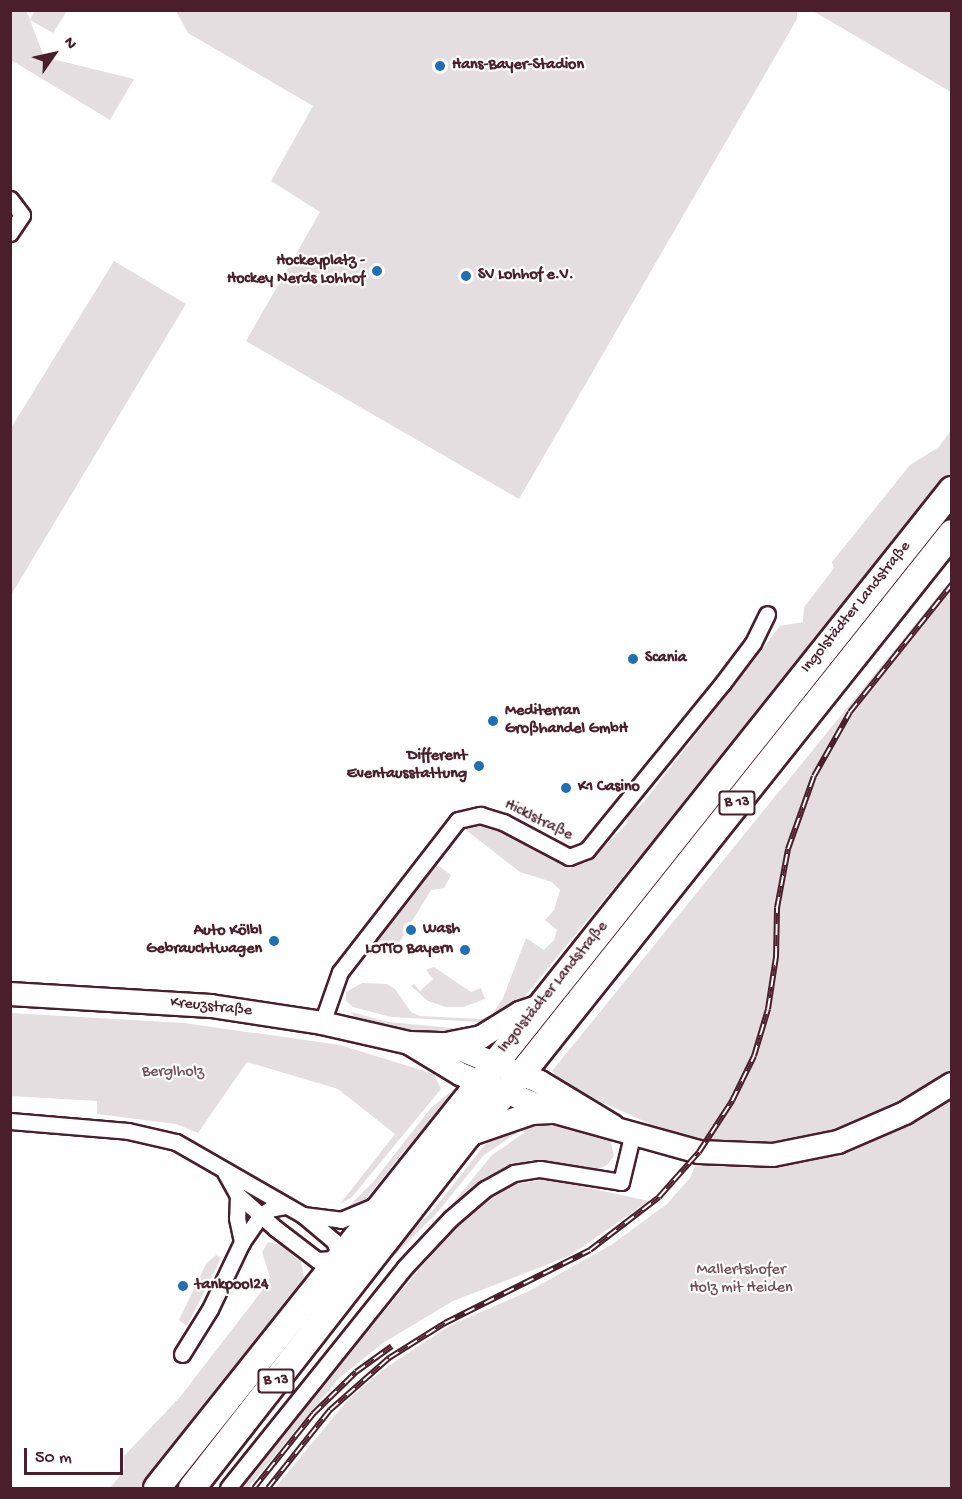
<!DOCTYPE html>
<meta charset="utf-8">
<style>
body{margin:0}
#map{position:relative;width:962px;height:1499px;overflow:hidden;background:#fff;font-family:"Gochi Hand",sans-serif}
div>[style]{position:absolute}
[style*='--x']{left:calc(var(--x)*1px);top:calc(var(--y)*1px);width:calc(var(--w)*1px);rotate:calc(var(--a)*1deg)}
.green>*{inset:0;background:#e5dee0}
.roads{filter:drop-shadow(2px 0 #4a1f2b) drop-shadow(-2px 0 #4a1f2b) drop-shadow(0 2px #4a1f2b) drop-shadow(0 -2px #4a1f2b)}
.minor>*{height:15px;margin:-7.5px;padding:0 7.5px;transform-origin:7.5px;border-radius:7.5px;background:#fff}
.secondary>*{height:22px;margin:-11px;padding:0 11px;transform-origin:11px;border-radius:11px;background:#fff}
.primary>*{height:26px;margin:-13px;padding:0 13px;transform-origin:13px;border-radius:13px;background:#fff}
.rail>*{height:6px;margin-top:-3px;transform-origin:0;background:repeating-linear-gradient(90deg,#fff 0 11px,#4a1f2b 0 22px);box-sizing:border-box;border-block:2px solid #4a1f2b}
.dots>*{width:16px;height:16px;translate:-50% -50%;box-sizing:border-box;border:3px solid #fff;border-radius:50%}
span{translate:-50% -50%;white-space:nowrap;text-align:center;line-height:1.15;-webkit-text-stroke:4.5px #fff;paint-order:stroke}
.shield-label span{padding:2px 4px;background:#fff;border:2px solid;border-radius:4px;-webkit-text-stroke-width:0}
.shield-label{font-size:15px;color:#4a1f2b;font-weight:700}
.poi-label{font-size:16px;color:#4a1f2b;font-weight:700}
.left{translate:0 -50%;text-align:left}
.right{translate:-100% -50%;text-align:right}
.street-label{font-size:16px;color:#4a1f2b}
.park-label{font-size:16px;color:#714f58}
.frame{position:absolute;inset:0;border:12px solid #4a1f2b;pointer-events:none}
.north{position:absolute;left:24px;top:24px;width:60px;height:60px;-webkit-text-stroke:4px #fff;paint-order:stroke;rotate:56deg;font-size:16px;font-weight:700;line-height:24px;text-align:center;color:#4a1f2b}
.north::after{content:'';display:block;margin:auto;width:21px;height:27px;background:#4a1f2b;clip-path:polygon(50% 0,100% 100%,50% 72%,0 100%)}
.scale{position:absolute;left:24px;top:1448px;width:99px;height:27px;box-sizing:border-box;border:3px solid #4a1f2b;border-top:0;padding-left:8px;font-size:18px;line-height:21px;white-space:nowrap;color:#4a1f2b;-webkit-text-stroke:4px #fff;paint-order:stroke}
</style>
<div id="map">
<div class="green">
<i style="clip-path:polygon(10px 11px,26px 11px,30px 19px,35px 11px,67px 11px,53px 33px,30px 20px,44px 57px,134px 79px,110px 120px,11px 60px)"></i>
<i style="clip-path:polygon(797px 11px,797px 19px,519px 499px,246px 341px,320px 212px,271px 181px,313px 106px,188px 33px,176px 11px)"></i>
<i style="clip-path:polygon(813px 11px,951px 11px,951px 92px)"></i>
<i style="clip-path:polygon(114px 261px,186px 304px,11px 595px,11px 428px)"></i>
<i style="clip-path:polygon(951px 430px,951px 474px,668px 830px,634px 863px,512px 1012px,482px 1031px,480px 1022px,391px 1017px,353px 1007px,346px 1001px,346px 992px,362px 983px,387px 984px,395px 989px,411px 1012px,420px 1016px,482px 1019px,492px 1015px,503px 998px,526px 938px,544px 950px,554px 940px,557px 930px,545px 920px,554px 910px,560px 890px,552px 882px,520px 872px,462px 827px,482px 820px,563px 865px,587px 863px,628px 823px,627px 816px,644px 802px,780px 626px,803px 622px,804px 607px,834px 568px,832px 562px,910px 465px,939px 447px)"></i>
<i style="clip-path:polygon(951px 545px,951px 555px,548px 1064px,556px 1046px)"></i>
<i style="clip-path:polygon(951px 580px,951px 1073px,901px 1105px,856px 1127px,769px 1144px,708px 1144px,650px 1124px,564px 1085px,552px 1071px)"></i>
<i style="clip-path:polygon(435px 863px,451px 875px,444px 888px,431px 890px,394px 951px,383px 955px,378px 949px,376px 937px,405px 906px,405px 899px)"></i>
<i style="clip-path:polygon(434px 967px,471px 992px,481px 988px,485px 999px,463px 1007px,446px 1007px,428px 1001px,411px 986px,414px 984px,420px 991px,433px 979px,426px 970px)"></i>
<i style="clip-path:polygon(351px 1012px,388px 1022px,473px 1030px,443px 1037px,357px 1020px)"></i>
<i style="clip-path:polygon(11px 1013px,184px 1023px,340px 1045px,434px 1074px,441px 1089px,352px 1197px,340px 1204px,395px 1134px,338px 1089px,247px 1062px,198px 1133px,176px 1124px,97px 1114px,97px 1101px,11px 1096px)"></i>
<i style="clip-path:polygon(450px 1092px,445px 1108px,424px 1134px,404px 1151px,361px 1205px,342px 1213px,373px 1182px,430px 1109px)"></i>
<i style="clip-path:polygon(951px 1093px,951px 1488px,275px 1488px,347px 1401px,381px 1371px,449px 1326px,529px 1291px,611px 1245px,667px 1204px,690px 1178px,699px 1158px,772px 1163px)"></i>
<i style="clip-path:polygon(558px 1120px,610px 1138px,614px 1156px,607px 1165px,595px 1171px,531px 1160px,514px 1165px,479px 1183px,448px 1209px,492px 1155px,524px 1133px,525px 1121px)"></i>
<i style="clip-path:polygon(518px 1127px,515px 1134px,484px 1155px,436px 1214px,392px 1258px,387px 1255px,434px 1209px,483px 1147px,497px 1134px)"></i>
<i style="clip-path:polygon(548px 1179px,649px 1201px,569px 1256px,453px 1301px,383px 1343px,339px 1378px,248px 1488px,237px 1488px,448px 1235px,472px 1211px,511px 1185px)"></i>
<i style="clip-path:polygon(268px 1242px,281px 1245px,301px 1262px,305px 1282px,145px 1488px,110px 1488px,124px 1471px,124px 1456px,180px 1397px,261px 1292px,270px 1277px,262px 1252px)"></i>
<i style="clip-path:polygon(216px 1255px,221px 1258px,187px 1326px,179px 1320px,206px 1264px)"></i>
</div>
<div class="roads">
<div class="minor">
<i style="--x:10;--y:199;--w:20;--a:53"></i>
<i style="--x:22;--y:215;--w:22;--a:124"></i>
<i style="--x:322;--y:1023;--w:54;--a:-70.6"></i>
<i style="--x:340;--y:972;--w:192;--a:-52.2"></i>
<i style="--x:458;--y:820;--w:23;--a:-13"></i>
<i style="--x:480;--y:815;--w:24;--a:17"></i>
<i style="--x:503;--y:822;--w:75;--a:27.9"></i>
<i style="--x:569;--y:857;--w:19;--a:-21"></i>
<i style="--x:587;--y:850;--w:214;--a:-50.9"></i>
<i style="--x:722;--y:684;--w:51;--a:-52.9"></i>
<i style="--x:753;--y:643;--w:32;--a:-64"></i>
<i style="--x:10;--y:1121;--w:118;--a:4.8"></i>
<i style="--x:128;--y:1131;--w:49;--a:12.9"></i>
<i style="--x:176;--y:1142;--w:146;--a:29.9"></i>
<i style="--x:303;--y:1215;--w:40;--a:40"></i>
<i style="--x:334;--y:1241;--w:22;--a:68"></i>
<i style="--x:225;--y:1172;--w:26;--a:61"></i>
<i style="--x:238;--y:1195;--w:50;--a:41.7"></i>
<i style="--x:275;--y:1228;--w:53;--a:37.3"></i>
<i style="--x:317;--y:1260;--w:22;--a:-3"></i>
<i style="--x:238;--y:1195;--w:23;--a:92"></i>
<i style="--x:237;--y:1218;--w:25;--a:78"></i>
<i style="--x:303;--y:1215;--w:38;--a:7"></i>
<i style="--x:341;--y:1220;--w:41;--a:-22.8"></i>
<i style="--x:182;--y:1354;--w:53;--a:-58.1"></i>
<i style="--x:210;--y:1309;--w:74;--a:-64.5"></i>
<i style="--x:242;--y:1242;--w:32;--a:-55"></i>
<i style="--x:260;--y:1216;--w:12;--a:-35"></i>
<i style="--x:270;--y:1209;--w:15;--a:-11"></i>
<i style="--x:228;--y:1488;--w:283;--a:-51.3"></i>
<i style="--x:405;--y:1267;--w:66;--a:-46.8"></i>
<i style="--x:450;--y:1219;--w:46;--a:-40.6"></i>
<i style="--x:485;--y:1189;--w:33;--a:-29"></i>
<i style="--x:514;--y:1173;--w:26;--a:-9"></i>
<i style="--x:540;--y:1169;--w:82;--a:9.1"></i>
<i style="--x:621;--y:1182;--w:51;--a:-76.5"></i>
</div>
<div class="secondary">
<i style="--x:10;--y:994;--w:201;--a:3.4"></i>
<i style="--x:211;--y:1006;--w:112;--a:8.7"></i>
<i style="--x:322;--y:1023;--w:89;--a:12.9"></i>
<i style="--x:409;--y:1043;--w:38;--a:2"></i>
<i style="--x:447;--y:1044;--w:100;--a:22.2"></i>
<i style="--x:540;--y:1082;--w:85;--a:31.1"></i>
<i style="--x:409;--y:1043;--w:60;--a:31.3"></i>
<i style="--x:460;--y:1074;--w:102;--a:21.8"></i>
<i style="--x:555;--y:1112;--w:149;--a:15.5"></i>
<i style="--x:699;--y:1152;--w:74;--a:2.3"></i>
<i style="--x:773;--y:1155;--w:66;--a:-11.3"></i>
<i style="--x:838;--y:1142;--w:73;--a:-23.4"></i>
<i style="--x:905;--y:1113;--w:55;--a:-31.7"></i>
<i style="--x:451;--y:1043;--w:31;--a:-11"></i>
<i style="--x:481;--y:1037;--w:46;--a:-31.6"></i>
<i style="--x:520;--y:1013;--w:21;--a:-19"></i>
<i style="--x:468;--y:1135;--w:68;--a:-19"></i>
<i style="--x:532;--y:1113;--w:19;--a:-3"></i>
</div>
<div class="primary">
<i style="--x:157;--y:1488;--w:1276;--a:-51.46"></i>
<i style="--x:192;--y:1488;--w:448;--a:-52"></i>
<i style="--x:468;--y:1135;--w:82;--a:-48.9"></i>
<i style="--x:522;--y:1073;--w:690;--a:-51.47"></i>
</div>
</div>
<div class="rail">
<i style="--x:254;--y:1488;--w:95;--a:-51.4"></i>
<i style="--x:313;--y:1414;--w:60;--a:-44.3"></i>
<i style="--x:356;--y:1372;--w:44;--a:-35.8"></i>
<i style="--x:268;--y:1488;--w:100;--a:-51.5"></i>
<i style="--x:330;--y:1410;--w:79;--a:-41.4"></i>
<i style="--x:389;--y:1358;--w:66;--a:-32"></i>
<i style="--x:445;--y:1323;--w:162;--a:-26.7"></i>
<i style="--x:590;--y:1250;--w:87;--a:-37.5"></i>
<i style="--x:659;--y:1197;--w:60;--a:-48.4"></i>
<i style="--x:699;--y:1152;--w:61;--a:-57.1"></i>
<i style="--x:732;--y:1101;--w:50;--a:-63.9"></i>
<i style="--x:754;--y:1056;--w:49;--a:-73.4"></i>
<i style="--x:768;--y:1009;--w:53;--a:-81.3"></i>
<i style="--x:776;--y:957;--w:49;--a:-88.8"></i>
<i style="--x:777;--y:908;--w:60;--a:-79.4"></i>
<i style="--x:788;--y:849;--w:77;--a:-70.4"></i>
<i style="--x:814;--y:776;--w:73;--a:-60.6"></i>
<i style="--x:850;--y:712;--w:164;--a:-51.4"></i>
</div>
<div class="dots">
<i style="left:440px;top:66px;background:#1f6fb2"></i>
<i style="left:377px;top:271px;background:#1f6fb2"></i>
<i style="left:466px;top:276px;background:#1f6fb2"></i>
<i style="left:633px;top:659px;background:#1f6fb2"></i>
<i style="left:493px;top:721px;background:#1f6fb2"></i>
<i style="left:479px;top:766px;background:#1f6fb2"></i>
<i style="left:566px;top:788px;background:#1f6fb2"></i>
<i style="left:411px;top:930px;background:#1f6fb2"></i>
<i style="left:274px;top:941px;background:#1f6fb2"></i>
<i style="left:465px;top:950px;background:#1f6fb2"></i>
<i style="left:183px;top:1286px;background:#1f6fb2"></i>
</div>
<div class="shield-label">
<span style="left:737px;top:803px">B 13</span>
<span style="left:276px;top:1381px">B 13</span>
</div>
<div class="poi-label">
<span class="left" style="left:452px;top:66px">Hans-Bayer-Stadion</span>
<span class="right" style="left:365px;top:271px">Hockeyplatz -<br>Hockey Nerds Lohhof</span>
<span class="left" style="left:478px;top:276px">SV Lohhof e.V.</span>
<span class="left" style="left:645px;top:659px">Scania</span>
<span class="left" style="left:505px;top:721px">Mediterran<br>Großhandel GmbH</span>
<span class="right" style="left:467px;top:766px">Different<br>Eventausstattung</span>
<span class="left" style="left:578px;top:788px">K1 Casino</span>
<span class="left" style="left:423px;top:930px">Wash</span>
<span class="right" style="left:262px;top:941px">Auto Kölbl<br>Gebrauchtwagen</span>
<span class="right" style="left:453px;top:950px">LOTTO Bayern</span>
<span class="left" style="left:195px;top:1286px">tankpool24</span>
</div>
<div class="street-label">
<span style="left:857px;top:608px;rotate:-51deg">Ingolstädter Landstraße</span>
<span style="left:538px;top:821px;rotate:26deg">Hicklstraße</span>
<span style="left:554px;top:988px;rotate:-51deg">Ingolstädter Landstraße</span>
<span style="left:211px;top:1008px;rotate:6deg">Kreuzstraße</span>
</div>
<div class="park-label">
<span style="left:173px;top:1073px">Berglholz</span>
<span style="left:741px;top:1280px">Mallertshofer<br>Holz mit Heiden</span>
</div>
<div class="frame"></div>
<div class="north">N</div>
<div class="scale">50 m</div>
</div>
